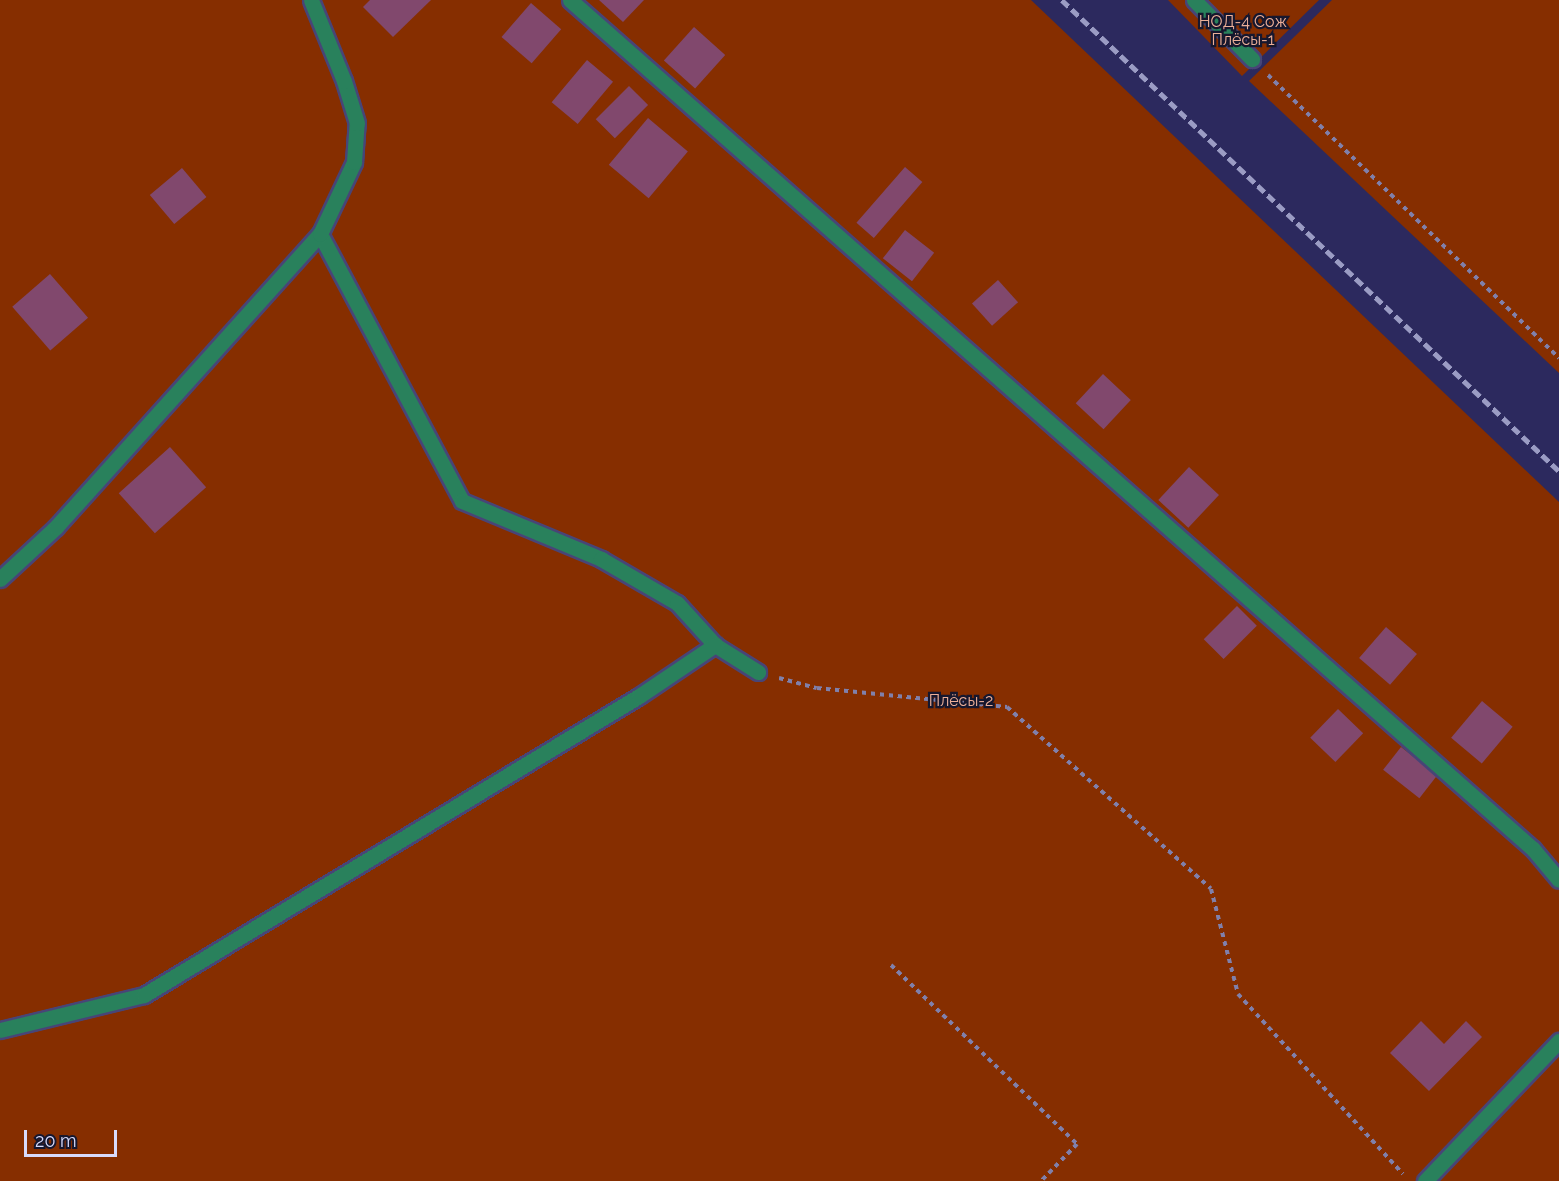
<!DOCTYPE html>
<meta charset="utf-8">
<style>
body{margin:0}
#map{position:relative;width:1559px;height:1181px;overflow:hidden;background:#2c295e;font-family:Raleway,sans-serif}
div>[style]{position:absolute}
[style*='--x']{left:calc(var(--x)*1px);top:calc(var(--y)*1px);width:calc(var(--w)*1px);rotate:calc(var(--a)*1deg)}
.green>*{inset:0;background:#862e00}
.building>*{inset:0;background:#81486d;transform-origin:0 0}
.path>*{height:4px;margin-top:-2px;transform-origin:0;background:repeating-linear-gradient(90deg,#8080ab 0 4.5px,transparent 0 9px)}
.roads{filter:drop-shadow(2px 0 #484577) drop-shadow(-2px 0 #484577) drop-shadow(0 2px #484577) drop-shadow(0 -2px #484577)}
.minor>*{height:15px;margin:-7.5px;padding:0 7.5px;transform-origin:7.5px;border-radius:7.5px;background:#29815c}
.rail>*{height:4.5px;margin-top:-2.25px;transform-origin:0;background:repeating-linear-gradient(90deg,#9b9cc4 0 9px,transparent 0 13.5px)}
span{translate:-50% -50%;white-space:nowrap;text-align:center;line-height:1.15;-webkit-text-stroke:4.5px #16172e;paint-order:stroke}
.park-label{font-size:16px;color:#ecaf98}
.scale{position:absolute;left:24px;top:1130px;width:93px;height:27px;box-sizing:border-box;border:3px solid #d8dbfc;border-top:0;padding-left:8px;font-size:18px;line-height:21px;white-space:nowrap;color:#d8dbfc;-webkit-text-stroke:4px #16172e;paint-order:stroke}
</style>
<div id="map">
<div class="green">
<i style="clip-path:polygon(0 0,1031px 0,1559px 502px,1559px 1181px,0 1181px)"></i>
<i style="clip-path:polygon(1168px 0,1319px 0,1242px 76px)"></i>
<i style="clip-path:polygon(1332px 0,1559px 0,1559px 373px,1249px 81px)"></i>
</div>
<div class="building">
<i style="clip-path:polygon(370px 0,431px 0,393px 37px,363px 7px)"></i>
<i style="clip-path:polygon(599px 0,644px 0,623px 22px)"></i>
<i style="left:531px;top:3px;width:40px;height:45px;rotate:41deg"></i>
<i style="left:694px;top:27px;width:42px;height:45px;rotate:42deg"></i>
<i style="left:587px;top:60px;width:34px;height:55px;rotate:40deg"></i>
<i style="left:629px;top:86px;width:27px;height:47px;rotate:45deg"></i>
<i style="left:648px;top:118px;width:52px;height:61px;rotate:40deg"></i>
<i style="left:905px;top:167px;width:23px;height:74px;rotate:41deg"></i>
<i style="left:182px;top:168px;width:38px;height:42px;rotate:50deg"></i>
<i style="left:905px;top:230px;width:37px;height:36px;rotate:38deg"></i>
<i style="left:50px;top:274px;width:58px;height:50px;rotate:49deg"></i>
<i style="left:998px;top:280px;width:30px;height:35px;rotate:48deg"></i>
<i style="left:1103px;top:374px;width:38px;height:40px;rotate:43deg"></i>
<i style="left:170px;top:447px;width:54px;height:69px;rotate:48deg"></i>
<i style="left:1189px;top:467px;width:41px;height:45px;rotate:43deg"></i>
<i style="left:1237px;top:606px;width:28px;height:47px;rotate:45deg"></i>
<i style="left:1386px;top:627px;width:41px;height:41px;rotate:41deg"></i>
<i style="left:1482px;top:701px;width:40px;height:48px;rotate:40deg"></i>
<i style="left:1338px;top:709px;width:35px;height:40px;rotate:44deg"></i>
<i style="left:1401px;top:747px;width:46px;height:29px;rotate:38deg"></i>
<i style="clip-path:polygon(1421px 1021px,1444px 1044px,1466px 1021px,1482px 1037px,1429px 1091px,1390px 1053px)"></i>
</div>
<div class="path">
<i style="--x:1268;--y:75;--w:406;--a:44.2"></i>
<i style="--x:779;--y:678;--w:39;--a:15"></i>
<i style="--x:817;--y:688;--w:191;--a:5.7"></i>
<i style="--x:1007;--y:707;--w:273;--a:41.7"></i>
<i style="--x:1211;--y:889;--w:108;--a:75.6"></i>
<i style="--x:1238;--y:994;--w:244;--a:47.5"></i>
<i style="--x:891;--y:965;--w:258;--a:43.9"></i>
<i style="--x:1077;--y:1144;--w:52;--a:134.2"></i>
</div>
<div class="roads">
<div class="minor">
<i style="--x:570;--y:0;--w:1284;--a:41.4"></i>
<i style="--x:1533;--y:849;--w:40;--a:50"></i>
<i style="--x:1194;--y:0;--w:83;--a:45.5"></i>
<i style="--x:320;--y:234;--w:302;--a:62"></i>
<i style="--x:462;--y:501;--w:151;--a:22.6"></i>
<i style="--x:601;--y:559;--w:88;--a:30.1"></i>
<i style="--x:677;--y:603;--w:57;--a:47.9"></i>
<i style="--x:715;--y:645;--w:51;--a:32.1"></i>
<i style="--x:0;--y:579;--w:76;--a:-42.9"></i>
<i style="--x:56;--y:527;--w:394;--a:-48"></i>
<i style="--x:320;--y:234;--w:80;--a:-64.7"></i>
<i style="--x:354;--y:162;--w:39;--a:-86"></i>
<i style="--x:357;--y:123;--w:44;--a:-107.2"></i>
<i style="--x:344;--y:81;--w:87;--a:-112.2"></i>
<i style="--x:0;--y:1030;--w:148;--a:-13.7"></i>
<i style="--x:144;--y:995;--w:578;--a:-31.13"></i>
<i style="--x:639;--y:696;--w:92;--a:-33.9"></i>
<i style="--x:1425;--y:1181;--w:194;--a:-46.3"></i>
</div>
</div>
<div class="rail">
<i style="--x:1062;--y:0;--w:685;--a:43.46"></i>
</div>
<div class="park-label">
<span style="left:1243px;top:31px">НОД-4 Сож<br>Плёсы-1</span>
<span style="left:961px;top:701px">Плёсы-2</span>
</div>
<div class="scale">20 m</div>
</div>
